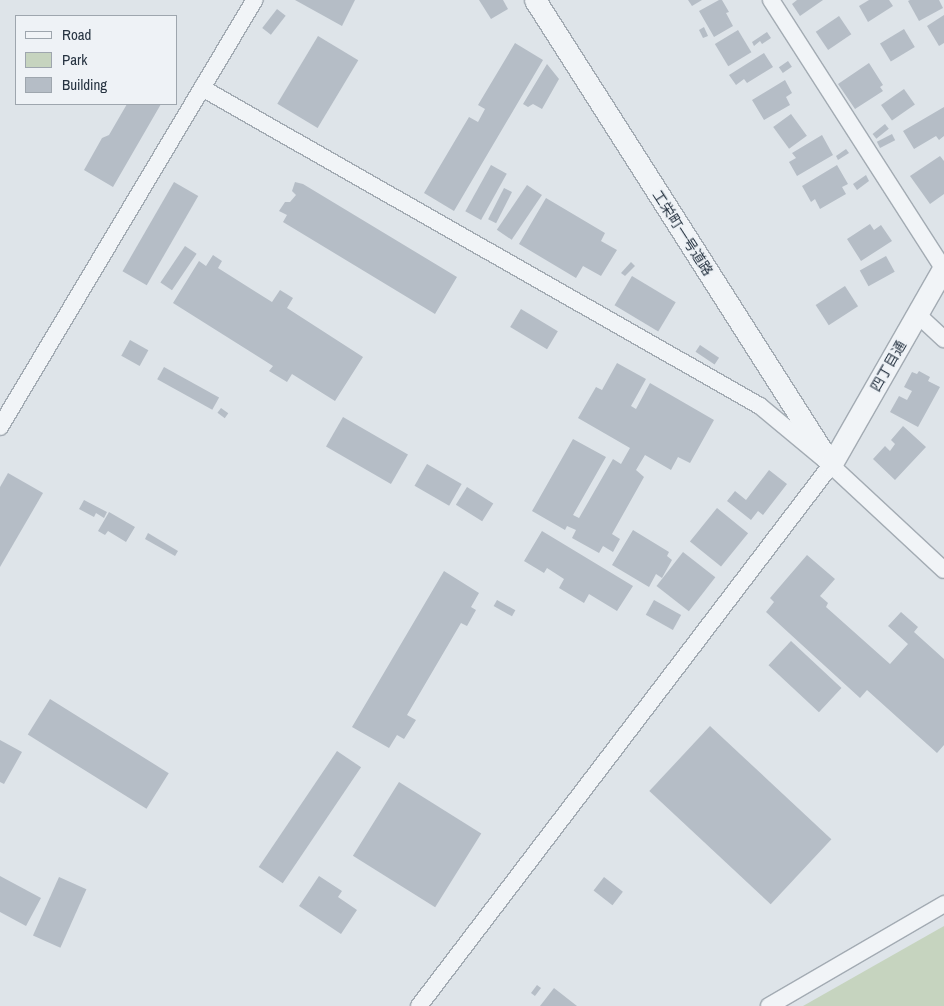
<!DOCTYPE html>
<meta charset="utf-8">
<style>
body{margin:0}
#map{position:relative;width:944px;height:1006px;overflow:hidden;background:#dee4e9;font-family:"Archivo Narrow","Noto Sans JP",sans-serif}
div>[style]{position:absolute}
[style*='--x']{left:calc(var(--x)*1px);top:calc(var(--y)*1px);width:calc(var(--w)*1px);rotate:calc(var(--a)*1deg)}
.green>*{inset:0;background:#c6d4bf}
.building>*{inset:0;background:#b5bdc6;transform-origin:0 0}
.roads{filter:drop-shadow(1px 0 #a3abb3) drop-shadow(-1px 0 #a3abb3) drop-shadow(0 1px #a3abb3) drop-shadow(0 -1px #a3abb3)}
.minor>*{height:16px;margin:-8px;padding:0 8px;transform-origin:8px;border-radius:8px;background:#f1f4f7}
.tertiary>*{height:21px;margin:-10.5px;padding:0 10.5px;transform-origin:10.5px;border-radius:10.5px;background:#f1f4f7}
span{translate:-50% -50%;white-space:nowrap;text-align:center;line-height:1.15;-webkit-text-stroke:4.5px #eef2f6;paint-order:stroke}
.street-label{font-size:14px;color:#263341}
.legend{position:absolute;left:15px;top:15px;width:162px;height:90px;box-sizing:border-box;background:#eef2f6;border:1px solid #9ea6ae;margin:0;padding:6px 9px;list-style:none;font-size:15px;color:#263341}
.legend li{display:flex;align-items:center;gap:10px;height:25px}
.legend b{width:25px;border:1px solid #9ea6ae}
</style>
<div id="map">
<div class="green">
<i style="clip-path:polygon(944px 926px,944px 1006px,803px 1006px)"></i>
</div>
<div class="building">
<i style="clip-path:polygon(295px 0,355px 0,342px 26px)"></i>
<i style="clip-path:polygon(479px 0,503px 0,508px 9px,491px 19px)"></i>
<i style="clip-path:polygon(688px 0,702px 0,692px 6px)"></i>
<i style="clip-path:polygon(719px 0,722px 0,729px 12px,726px 13px,733px 26px,714px 37px,699px 11px)"></i>
<i style="clip-path:polygon(797px 0,823px 0,800px 16px,792px 4px)"></i>
<i style="clip-path:polygon(869px 0,889px 0,893px 6px,868px 22px,859px 6px)"></i>
<i style="clip-path:polygon(910px 0,939px 0,943px 8px,919px 21px,908px 1px)"></i>
<i style="left:277px;top:9px;width:11px;height:24px;rotate:38deg"></i>
<i style="clip-path:polygon(944px 15px,944px 43px,939px 46px,927px 26px)"></i>
<i style="left:839px;top:16px;width:22px;height:28px;rotate:56deg"></i>
<i style="clip-path:polygon(704px 27px,708px 36px,703px 38px,699px 30px)"></i>
<i style="left:904px;top:29px;width:21px;height:28px;rotate:59deg"></i>
<i style="left:738px;top:30px;width:26px;height:27px;rotate:59deg"></i>
<i style="clip-path:polygon(767px 32px,771px 38px,762px 44px,760px 41px,754px 46px,752px 42px)"></i>
<i style="left:318px;top:36px;width:47px;height:79px;rotate:31deg"></i>
<i style="clip-path:polygon(515px 43px,543px 60px,454px 211px,424px 193px,469px 117px,478px 122px,485px 109px,478px 105px)"></i>
<i style="clip-path:polygon(764px 53px,773px 67px,747px 83px,744px 79px,736px 85px,729px 75px)"></i>
<i style="left:788px;top:61px;width:7px;height:11px;rotate:56deg"></i>
<i style="clip-path:polygon(869px 63px,883px 85px,880px 87px,883px 91px,855px 109px,838px 84px)"></i>
<i style="clip-path:polygon(547px 64px,559px 79px,542px 109px,533px 104px,528px 107px,523px 104px)"></i>
<i style="clip-path:polygon(785px 80px,792px 93px,786px 97px,790px 105px,764px 120px,752px 100px)"></i>
<i style="left:904px;top:89px;width:19px;height:28px;rotate:55deg"></i>
<i style="clip-path:polygon(127px 104px,161px 104px,113px 187px,84px 170px,102px 138px,109px 135px)"></i>
<i style="clip-path:polygon(944px 107px,944px 136px,939px 140px,936px 136px,914px 149px,903px 131px)"></i>
<i style="left:791px;top:114px;width:27px;height:22px;rotate:54deg"></i>
<i style="left:885px;top:124px;width:6px;height:16px;rotate:51deg"></i>
<i style="left:892px;top:134px;width:7px;height:17px;rotate:63deg"></i>
<i style="clip-path:polygon(822px 135px,833px 155px,797px 176px,789px 162px,796px 158px,792px 153px)"></i>
<i style="clip-path:polygon(846px 149px,849px 153px,838px 160px,836px 156px)"></i>
<i style="clip-path:polygon(940px 156px,944px 161px,944px 194px,930px 204px,910px 176px)"></i>
<i style="left:491px;top:165px;width:18px;height:53px;rotate:29deg"></i>
<i style="clip-path:polygon(837px 165px,848px 184px,842px 187px,846px 194px,820px 209px,815px 199px,811px 202px,802px 186px)"></i>
<i style="clip-path:polygon(866px 175px,869px 181px,857px 190px,853px 184px)"></i>
<i style="left:174px;top:182px;width:28px;height:103px;rotate:30deg"></i>
<i style="clip-path:polygon(295px 182px,303px 184px,457px 277px,435px 314px,283px 222px,287px 215px,279px 211px,285px 202px,290px 202px,296px 195px,292px 191px)"></i>
<i style="left:527px;top:185px;width:18px;height:54px;rotate:34deg"></i>
<i style="left:504px;top:188px;width:9px;height:35px;rotate:27deg"></i>
<i style="clip-path:polygon(546px 198px,605px 233px,601px 241px,617px 250px,601px 276px,583px 266px,576px 278px,519px 244px)"></i>
<i style="clip-path:polygon(870px 224px,874px 230px,881px 225px,892px 241px,861px 261px,847px 239px)"></i>
<i style="left:185px;top:246px;width:14px;height:44px;rotate:34deg"></i>
<i style="clip-path:polygon(213px 255px,222px 261px,218px 268px,272px 302px,280px 290px,293px 298px,287px 308px,363px 357px,335px 401px,292px 374px,287px 382px,269px 371px,273px 366px,173px 303px,199px 261px,206px 266px)"></i>
<i style="left:886px;top:256px;width:18px;height:30px;rotate:61deg"></i>
<i style="clip-path:polygon(631px 262px,635px 266px,625px 276px,621px 273px)"></i>
<i style="left:632px;top:276px;width:51px;height:34px;rotate:31deg"></i>
<i style="left:845px;top:286px;width:24px;height:35px;rotate:57deg"></i>
<i style="left:521px;top:309px;width:43px;height:21px;rotate:31deg"></i>
<i style="left:130px;top:340px;width:21px;height:18px;rotate:29deg"></i>
<i style="left:700px;top:345px;width:23px;height:8px;rotate:34deg"></i>
<i style="clip-path:polygon(617px 363px,646px 379px,631px 406px,636px 409px,650px 383px,714px 420px,690px 463px,678px 457px,671px 470px,645px 455px,636px 470px,644px 477px,612px 534px,620px 539px,613px 552px,603px 546px,599px 553px,572px 538px,576px 530px,567px 526px,565px 530px,532px 511px,573px 439px,606px 457px,573px 515px,579px 518px,613px 459px,621px 464px,630px 448px,578px 418px,596px 387px,602px 390px)"></i>
<i style="left:164px;top:367px;width:63px;height:14px;rotate:29deg"></i>
<i style="clip-path:polygon(919px 371px,930px 377px,928px 381px,940px 387px,918px 427px,890px 412px,899px 396px,907px 400px,912px 391px,904px 387px,912px 372px,917px 374px)"></i>
<i style="left:221px;top:408px;width:9px;height:6px;rotate:36deg"></i>
<i style="left:343px;top:417px;width:75px;height:34px;rotate:30deg"></i>
<i style="clip-path:polygon(903px 426px,926px 447px,895px 480px,873px 459px,885px 446px,890px 451px,895px 444px,891px 440px)"></i>
<i style="left:427px;top:464px;width:40px;height:25px;rotate:30deg"></i>
<i style="clip-path:polygon(769px 470px,787px 484px,763px 515px,758px 511px,751px 520px,727px 501px,735px 491px,746px 500px)"></i>
<i style="clip-path:polygon(8px 473px,43px 493px,0 567px,0 487px)"></i>
<i style="left:467px;top:487px;width:31px;height:21px;rotate:32deg"></i>
<i style="clip-path:polygon(84px 500px,107px 512px,104px 518px,96px 513px,94px 517px,79px 509px)"></i>
<i style="left:717px;top:508px;width:40px;height:43px;rotate:39deg"></i>
<i style="clip-path:polygon(109px 512px,135px 527px,126px 542px,108px 531px,105px 535px,98px 531px)"></i>
<i style="clip-path:polygon(633px 530px,669px 552px,667px 556px,672px 560px,662px 578px,656px 574px,649px 587px,612px 565px)"></i>
<i style="clip-path:polygon(542px 531px,633px 586px,617px 611px,589px 594px,584px 603px,559px 588px,564px 579px,547px 568px,544px 573px,524px 561px)"></i>
<i style="clip-path:polygon(148px 533px,178px 551px,175px 556px,145px 539px)"></i>
<i style="left:683px;top:552px;width:41px;height:43px;rotate:38deg"></i>
<i style="clip-path:polygon(807px 555px,835px 579px,820px 596px,828px 603px,826px 607px,890px 664px,908px 644px,888px 626px,901px 612px,918px 627px,914px 632px,944px 659px,944px 745px,937px 753px,867px 690px,860px 698px,766px 612px,774px 602px,770px 598px)"></i>
<i style="clip-path:polygon(444px 571px,479px 593px,471px 607px,476px 610px,467px 626px,461px 623px,407px 715px,416px 720px,404px 739px,397px 735px,389px 748px,352px 727px)"></i>
<i style="left:497px;top:600px;width:21px;height:7px;rotate:29deg"></i>
<i style="left:654px;top:600px;width:31px;height:17px;rotate:29deg"></i>
<i style="left:791px;top:641px;width:69px;height:33px;rotate:43deg"></i>
<i style="left:50px;top:699px;width:140px;height:42px;rotate:32deg"></i>
<i style="left:710px;top:726px;width:166px;height:89px;rotate:43deg"></i>
<i style="clip-path:polygon(0 740px,22px 752px,4px 784px,0 782px)"></i>
<i style="left:337px;top:751px;width:29px;height:140px;rotate:34deg"></i>
<i style="left:399px;top:782px;width:97px;height:87px;rotate:32deg"></i>
<i style="clip-path:polygon(0 876px,41px 898px,26px 926px,0 912px)"></i>
<i style="clip-path:polygon(319px 876px,342px 891px,338px 897px,357px 910px,341px 934px,299px 906px)"></i>
<i style="left:59px;top:877px;width:30px;height:64px;rotate:24deg"></i>
<i style="left:604px;top:877px;width:24px;height:17px;rotate:38deg"></i>
<i style="left:537px;top:985px;width:5px;height:10px;rotate:37deg"></i>
<i style="clip-path:polygon(554px 988px,577px 1006px,540px 1006px)"></i>
</div>
<div class="roads">
<div class="minor">
<i style="--x:771;--y:0;--w:318;--a:57.3"></i>
<i style="--x:202;--y:88;--w:642;--a:29.68"></i>
<i style="--x:760;--y:406;--w:92;--a:39.7"></i>
<i style="--x:831;--y:465;--w:154;--a:42.9"></i>
<i style="--x:917;--y:314;--w:37;--a:43"></i>
<i style="--x:0;--y:427;--w:497;--a:-59.2"></i>
<i style="--x:419;--y:1006;--w:680;--a:-52.71"></i>
<i style="--x:769;--y:1006;--w:203;--a:-30.2"></i>
</div>
<div class="tertiary">
<i style="--x:535;--y:0;--w:551;--a:57.52"></i>
<i style="--x:831;--y:465;--w:228;--a:-60.3"></i>
</div>
</div>
<div class="street-label">
<span style="left:683px;top:233px;rotate:57deg">工栄町一号道路</span>
<span style="left:888px;top:366px;rotate:-60deg">四丁目通</span>
</div>
<ul class="legend">
<li><b style="height:6px;background:#f1f4f7"></b>Road</li>
<li><b style="height:14px;background:#c6d4bf"></b>Park</li>
<li><b style="height:14px;background:#b5bdc6"></b>Building</li>
</ul>
</div>
